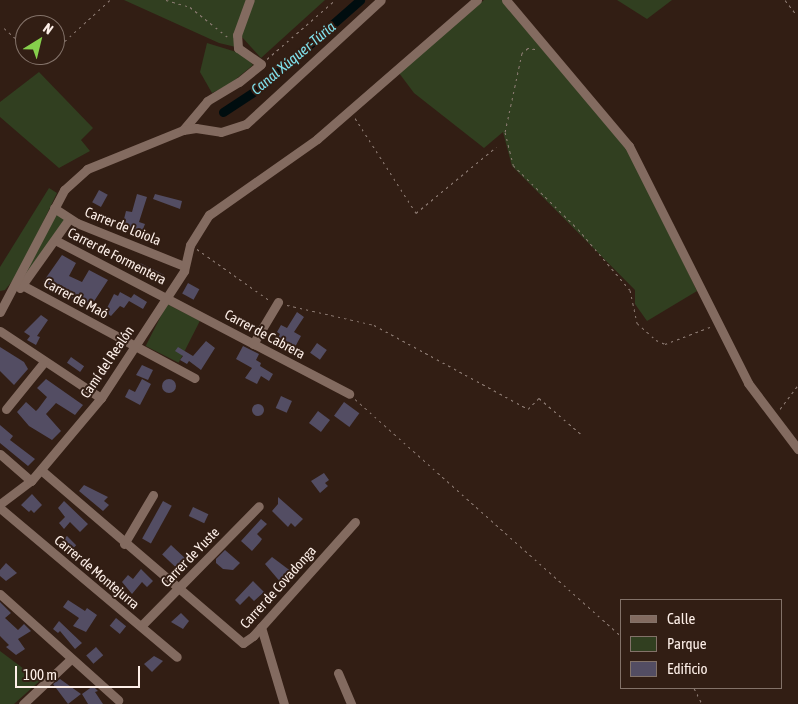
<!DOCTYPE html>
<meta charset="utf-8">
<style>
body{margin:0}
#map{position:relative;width:798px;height:704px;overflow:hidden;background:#321e14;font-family:"Asap Condensed",sans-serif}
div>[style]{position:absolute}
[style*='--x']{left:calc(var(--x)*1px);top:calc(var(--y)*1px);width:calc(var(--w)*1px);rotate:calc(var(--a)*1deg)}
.green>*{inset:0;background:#313f20;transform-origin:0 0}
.canal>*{height:9px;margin:-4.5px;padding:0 4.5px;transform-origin:4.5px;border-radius:4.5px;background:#000d0f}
.building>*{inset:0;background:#534d63;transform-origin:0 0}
.round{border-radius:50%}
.path>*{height:1px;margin-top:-0.5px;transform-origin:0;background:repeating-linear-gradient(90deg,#917f77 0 2.5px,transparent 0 6.5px)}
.minor>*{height:9px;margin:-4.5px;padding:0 4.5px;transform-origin:4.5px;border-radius:4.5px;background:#836b60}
span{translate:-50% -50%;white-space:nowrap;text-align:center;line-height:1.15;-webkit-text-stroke:4px #321e14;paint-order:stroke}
.street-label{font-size:14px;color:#fdefe8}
.water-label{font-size:15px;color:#80e2ed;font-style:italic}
.legend{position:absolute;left:620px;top:599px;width:162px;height:90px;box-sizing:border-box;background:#321e14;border:1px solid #837269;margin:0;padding:6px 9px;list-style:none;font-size:15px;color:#fdefe8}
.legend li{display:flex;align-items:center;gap:10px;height:25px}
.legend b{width:25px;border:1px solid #837269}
.north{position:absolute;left:15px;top:15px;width:50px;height:50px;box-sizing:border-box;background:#321e14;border:1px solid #837269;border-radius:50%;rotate:36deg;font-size:14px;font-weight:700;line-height:20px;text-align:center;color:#fdefe8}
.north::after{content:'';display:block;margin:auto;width:18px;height:22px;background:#86cf4c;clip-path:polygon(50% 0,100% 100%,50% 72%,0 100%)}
.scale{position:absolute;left:15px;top:666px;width:125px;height:22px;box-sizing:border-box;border:2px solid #fdefe8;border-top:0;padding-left:6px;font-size:15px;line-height:18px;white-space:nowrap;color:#fdefe8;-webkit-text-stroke:4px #321e14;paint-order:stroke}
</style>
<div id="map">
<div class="green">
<i style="clip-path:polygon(124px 0,247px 0,233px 36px,240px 48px,219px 43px)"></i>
<i style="clip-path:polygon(252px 0,325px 0,261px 58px,241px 36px)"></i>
<i style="clip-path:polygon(484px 0,502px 0,631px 153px,697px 291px,647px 321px,635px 304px,635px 290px,512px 166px,503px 132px,484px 148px,414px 93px,399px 73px)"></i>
<i style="clip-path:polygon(617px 0,672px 0,647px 19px)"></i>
<i style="clip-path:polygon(207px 43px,243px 54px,253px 65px,230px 84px,212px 93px,200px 72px)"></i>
<i style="clip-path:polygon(39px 72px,93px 128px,81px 140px,90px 151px,59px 168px,0 117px,0 102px)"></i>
<i style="clip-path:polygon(49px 188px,57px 193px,18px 274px,5px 290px,0 291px,0 267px)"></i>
<i style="clip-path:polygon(56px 213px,68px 222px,10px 295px)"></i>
<i style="left:167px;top:304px;width:37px;height:47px;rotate:27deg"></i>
<i style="clip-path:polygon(0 651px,36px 678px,43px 678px,14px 704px,0 704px)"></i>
</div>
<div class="canal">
<i style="--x:223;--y:112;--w:45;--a:-33.3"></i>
<i style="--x:261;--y:87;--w:132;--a:-41.3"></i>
</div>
<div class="building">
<i style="left:99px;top:190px;width:10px;height:14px;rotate:29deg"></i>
<i style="clip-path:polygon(137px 194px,147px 197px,139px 222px,145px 224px,141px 234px,122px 227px,126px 211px,132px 212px)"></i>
<i style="clip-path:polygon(155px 194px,182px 201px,180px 209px,153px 199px)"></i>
<i style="clip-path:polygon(62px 255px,76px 263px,69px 276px,82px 282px,89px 270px,108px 280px,89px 309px,71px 298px,73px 294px,43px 282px)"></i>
<i style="clip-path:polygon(140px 263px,164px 275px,159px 283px,136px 270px)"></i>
<i style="left:188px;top:283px;width:13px;height:12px;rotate:29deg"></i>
<i style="clip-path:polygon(120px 292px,131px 298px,134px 294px,147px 302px,143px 309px,129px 301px,124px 308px,120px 306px,111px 316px,105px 312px,114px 294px,118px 296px)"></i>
<i style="clip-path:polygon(297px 312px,304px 317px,294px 332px,301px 336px,295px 347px,278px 338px,280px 334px,277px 332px,281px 325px,287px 328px)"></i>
<i style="clip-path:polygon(41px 315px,48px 320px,37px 336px,40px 337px,36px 345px,27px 340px,30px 336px,24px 332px)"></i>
<i style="clip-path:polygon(206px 341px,215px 348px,201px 370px,189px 361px,187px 364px,180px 360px,183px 356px,175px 351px,178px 347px,193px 356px)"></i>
<i style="left:317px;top:343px;width:12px;height:12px;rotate:35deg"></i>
<i style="clip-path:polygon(243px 346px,259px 354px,256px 360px,261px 363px,260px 366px,273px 374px,269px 381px,261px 376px,257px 384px,245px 378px,252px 368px,236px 359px)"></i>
<i style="clip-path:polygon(0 347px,24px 362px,28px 369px,14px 385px,0 371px)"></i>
<i style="left:71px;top:357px;width:16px;height:7px;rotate:35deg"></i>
<i style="clip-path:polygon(142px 365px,153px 370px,148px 380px,136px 375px)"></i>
<i class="round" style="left:162px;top:379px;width:14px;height:14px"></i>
<i style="clip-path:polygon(46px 379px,83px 405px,75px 415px,56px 403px,46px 414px,61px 431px,52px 440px,29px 426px,17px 412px,26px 402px,36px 411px,38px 409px,47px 397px,37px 388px)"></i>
<i style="clip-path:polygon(142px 379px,151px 384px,140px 405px,125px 397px,129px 389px,135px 392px)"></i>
<i style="left:281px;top:396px;width:12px;height:13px;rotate:24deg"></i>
<i style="left:344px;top:402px;width:19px;height:17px;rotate:36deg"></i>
<i class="round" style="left:252px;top:404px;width:12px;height:12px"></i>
<i style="left:318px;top:411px;width:15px;height:15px;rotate:37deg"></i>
<i style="clip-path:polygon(0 425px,13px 436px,10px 440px,35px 459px,28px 466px,0 443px)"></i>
<i style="clip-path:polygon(324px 473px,329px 480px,325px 483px,328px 486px,320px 493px,311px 481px)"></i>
<i style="clip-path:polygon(84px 485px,108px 497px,104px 501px,109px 505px,103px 511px,79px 491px)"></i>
<i style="clip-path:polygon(32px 494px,42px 505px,34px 513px,31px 510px,29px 512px,21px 505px)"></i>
<i style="clip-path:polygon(278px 497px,303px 519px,295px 527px,291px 523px,288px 527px,272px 511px,278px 504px)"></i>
<i style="clip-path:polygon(64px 501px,88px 524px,80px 532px,70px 522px,64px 529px,59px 523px,65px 517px,58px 508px)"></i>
<i style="left:163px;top:501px;width:10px;height:43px;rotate:29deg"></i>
<i style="left:193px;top:507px;width:17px;height:10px;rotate:25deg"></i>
<i style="clip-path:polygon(261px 519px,267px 524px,257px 534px,262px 539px,260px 542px,252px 551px,241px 541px)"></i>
<i style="left:67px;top:536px;width:13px;height:10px;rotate:45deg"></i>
<i style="left:171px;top:545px;width:19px;height:13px;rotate:43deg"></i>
<i style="clip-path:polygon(225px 550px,240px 563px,233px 570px,223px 569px,216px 563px,216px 559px)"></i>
<i style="clip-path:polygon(272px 557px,292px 572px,282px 584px,265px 564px)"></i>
<i style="clip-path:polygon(6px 563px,17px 573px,6px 581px,0 576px,0 570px)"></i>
<i style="clip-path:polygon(141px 569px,153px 581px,147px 587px,142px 582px,132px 594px,122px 582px,128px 575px,133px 579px)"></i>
<i style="clip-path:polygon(253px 581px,264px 592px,254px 601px,249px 596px,240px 605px,235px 600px)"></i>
<i style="clip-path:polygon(68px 600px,85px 611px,87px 608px,97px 615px,86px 632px,73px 626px,79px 618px,63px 607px)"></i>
<i style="clip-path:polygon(0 602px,11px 613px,5px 618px,18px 630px,24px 624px,31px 631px,18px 639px,25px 649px,16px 655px,6px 647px,9px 645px,0 636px)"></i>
<i style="clip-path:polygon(181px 613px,189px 621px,183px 629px,171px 622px)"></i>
<i style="left:116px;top:618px;width:13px;height:10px;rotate:39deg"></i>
<i style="clip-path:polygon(59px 621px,82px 643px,75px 649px,60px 631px,58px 633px,53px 629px)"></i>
<i style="left:96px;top:647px;width:11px;height:13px;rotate:49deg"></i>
<i style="clip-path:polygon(154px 656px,163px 661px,152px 672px,144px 664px)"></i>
<i style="clip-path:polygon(60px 679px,81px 694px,68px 704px,53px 684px)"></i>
<i style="clip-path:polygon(93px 686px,98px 691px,95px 692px,103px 704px,88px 704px,82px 694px)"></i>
</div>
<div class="path">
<i style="--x:166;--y:0;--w:25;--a:16"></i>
<i style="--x:190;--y:7;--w:50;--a:38.5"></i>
<i style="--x:785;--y:0;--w:16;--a:52"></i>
<i style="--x:4;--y:28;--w:28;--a:42"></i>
<i style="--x:535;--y:49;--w:7;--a:-172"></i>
<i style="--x:528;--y:48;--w:8;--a:140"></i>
<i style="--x:522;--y:53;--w:81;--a:102.1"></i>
<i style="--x:505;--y:132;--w:34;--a:76"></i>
<i style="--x:513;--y:165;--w:91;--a:44.6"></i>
<i style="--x:578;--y:229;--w:80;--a:49.6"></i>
<i style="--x:630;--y:290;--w:34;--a:78"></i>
<i style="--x:637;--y:323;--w:25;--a:42"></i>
<i style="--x:656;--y:340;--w:10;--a:24"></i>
<i style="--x:665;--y:344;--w:48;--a:-20.7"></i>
<i style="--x:55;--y:50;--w:74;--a:-42.3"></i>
<i style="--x:35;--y:55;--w:10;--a:29"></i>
<i style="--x:44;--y:60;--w:8;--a:-40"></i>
<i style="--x:267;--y:59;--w:90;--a:-40.9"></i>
<i style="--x:355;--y:118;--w:113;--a:57.3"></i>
<i style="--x:416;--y:213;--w:104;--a:-39.5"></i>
<i style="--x:197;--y:249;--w:88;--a:35.3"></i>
<i style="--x:287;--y:305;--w:89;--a:12.9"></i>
<i style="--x:374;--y:325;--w:175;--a:28.6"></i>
<i style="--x:528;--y:409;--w:16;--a:-45"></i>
<i style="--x:539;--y:398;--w:55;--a:40.6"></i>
<i style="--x:355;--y:399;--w:358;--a:41.7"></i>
<i style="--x:780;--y:409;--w:30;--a:-53"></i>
<i style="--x:694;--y:688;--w:18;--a:63"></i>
</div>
<div class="minor">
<i style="--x:506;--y:0;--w:191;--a:49.9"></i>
<i style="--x:629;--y:146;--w:265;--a:63.3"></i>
<i style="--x:748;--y:383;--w:83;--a:52.9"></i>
<i style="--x:183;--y:130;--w:38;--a:-50"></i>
<i style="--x:207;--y:101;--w:37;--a:-31"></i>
<i style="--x:239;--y:82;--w:28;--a:-39"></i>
<i style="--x:261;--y:64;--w:28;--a:-145"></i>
<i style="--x:238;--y:48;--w:13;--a:-94"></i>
<i style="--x:237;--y:35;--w:37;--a:-70"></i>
<i style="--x:54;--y:208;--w:27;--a:33"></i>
<i style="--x:77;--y:223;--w:115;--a:21.9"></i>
<i style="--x:55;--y:240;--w:332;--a:27.6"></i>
<i style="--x:22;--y:285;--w:196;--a:28.3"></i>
<i style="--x:20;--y:288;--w:85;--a:-54.6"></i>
<i style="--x:0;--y:312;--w:138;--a:-62.3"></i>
<i style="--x:64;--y:190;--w:31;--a:-42"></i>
<i style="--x:87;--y:169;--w:104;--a:-22.1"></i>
<i style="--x:183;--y:130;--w:13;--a:-9"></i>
<i style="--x:196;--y:128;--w:25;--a:9"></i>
<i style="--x:221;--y:132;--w:26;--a:-18"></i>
<i style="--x:246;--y:124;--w:183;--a:-42.6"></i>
<i style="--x:0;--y:331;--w:121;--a:33.6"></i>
<i style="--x:253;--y:344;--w:49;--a:-59.2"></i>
<i style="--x:6;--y:409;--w:60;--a:-51"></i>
<i style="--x:0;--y:454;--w:41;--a:41.1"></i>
<i style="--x:41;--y:470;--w:266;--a:40.6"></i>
<i style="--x:243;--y:643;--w:12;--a:-35"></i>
<i style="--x:253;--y:636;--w:153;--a:-48.2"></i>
<i style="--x:0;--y:504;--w:39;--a:-37"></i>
<i style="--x:31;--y:481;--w:109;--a:-49.9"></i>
<i style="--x:101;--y:398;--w:152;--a:-56.8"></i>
<i style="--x:184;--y:271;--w:27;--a:-77"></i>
<i style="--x:190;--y:245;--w:36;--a:-58"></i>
<i style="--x:209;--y:215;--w:132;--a:-35.1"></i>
<i style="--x:317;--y:139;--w:212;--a:-41"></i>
<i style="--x:0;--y:508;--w:231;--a:40.1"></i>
<i style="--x:124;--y:544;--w:57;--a:-59.4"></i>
<i style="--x:0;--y:594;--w:159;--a:41.9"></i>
<i style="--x:141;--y:626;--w:168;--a:-45.5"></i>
<i style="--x:261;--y:627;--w:80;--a:73.4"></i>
<i style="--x:338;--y:673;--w:34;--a:67"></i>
<i style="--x:23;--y:704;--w:66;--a:-43.2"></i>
</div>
<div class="street-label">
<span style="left:123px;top:226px;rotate:22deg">Carrer de Loiola</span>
<span style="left:117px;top:256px;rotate:27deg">Carrer de Formentera</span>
<span style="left:76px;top:298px;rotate:28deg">Carrer de Maó</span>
<span style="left:265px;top:334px;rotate:28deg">Carrer de Cabrera</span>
<span style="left:107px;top:362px;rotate:-56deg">Camí del Realón</span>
<span style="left:190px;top:557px;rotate:-46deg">Carrer de Yuste</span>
<span style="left:97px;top:572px;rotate:40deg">Carrer de Montejurra</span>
<span style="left:278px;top:587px;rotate:-48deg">Carrer de Covadonga</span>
</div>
<div class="water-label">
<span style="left:293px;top:58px;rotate:-40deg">Canal Xúquer-Túria</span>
</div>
<ul class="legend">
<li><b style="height:6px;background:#836b60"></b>Calle</li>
<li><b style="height:14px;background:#313f20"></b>Parque</li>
<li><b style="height:14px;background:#534d63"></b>Edificio</li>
</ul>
<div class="north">N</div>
<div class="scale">100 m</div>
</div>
